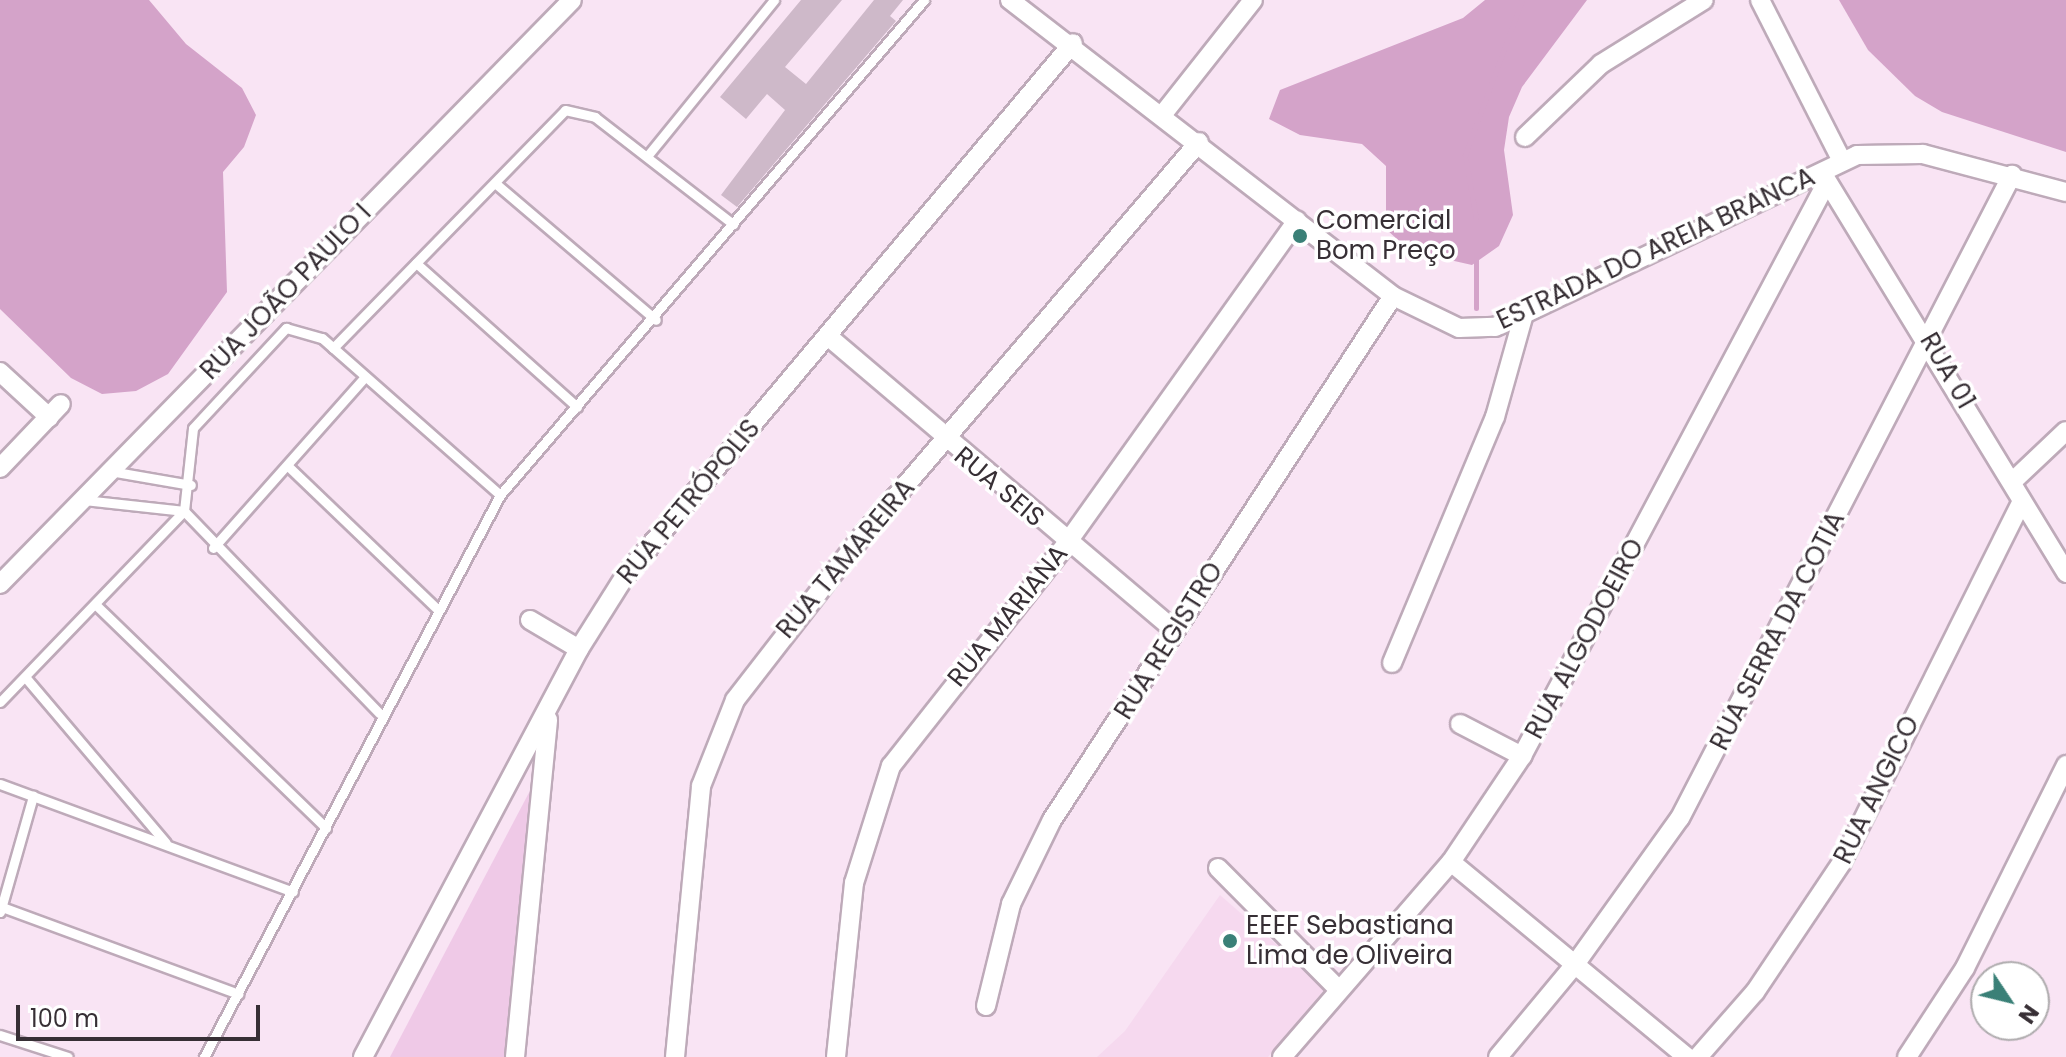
<!DOCTYPE html>
<meta charset="utf-8">
<style>
body{margin:0}
#map{position:relative;width:2066px;height:1057px;overflow:hidden;background:#f9e4f4;font-family:Poppins,sans-serif}
div>[style]{position:absolute}
[style*='--x']{left:calc(var(--x)*1px);top:calc(var(--y)*1px);width:calc(var(--w)*1px);rotate:calc(var(--a)*1deg)}
.built>*{inset:0;background:#f6d9ef}
.green>*{inset:0;background:#efc9e7}
.forest>*{inset:0;background:#d4a3c9}
.stream>*{height:5px;margin:-2.5px;padding:0 2.5px;transform-origin:2.5px;border-radius:2.5px;background:#d4a3c9}
.building>*{inset:0;background:#ceb9c9}
.roads{filter:drop-shadow(2px 0 #beaab9) drop-shadow(-2px 0 #beaab9) drop-shadow(0 2px #beaab9) drop-shadow(0 -2px #beaab9)}
.lane>*{height:9px;margin:-4.5px;padding:0 4.5px;transform-origin:4.5px;border-radius:4.5px;background:#fff}
.street>*{height:18px;margin:-9px;padding:0 9px;transform-origin:9px;border-radius:9px;background:#fff}
.dots>*{width:22px;height:22px;translate:-50% -50%;box-sizing:border-box;border:4px solid #fff;border-radius:50%}
span{translate:-50% -50%;white-space:nowrap;text-align:center;line-height:1.15;-webkit-text-stroke:7px #fff;paint-order:stroke}
.poi-label{font-size:26px;color:#372f35}
.left{translate:0 -50%;text-align:left}
.street-label{font-size:26px;color:#372f35}
.north{position:absolute;left:1970px;top:961px;width:80px;height:80px;box-sizing:border-box;background:#fff;border:2px solid #afacae;border-radius:50%;rotate:125deg;font-size:22px;font-weight:700;line-height:32px;text-align:center;color:#372f35}
.north::after{content:'';display:block;margin:auto;width:28px;height:36px;background:#3a8077;clip-path:polygon(50% 0,100% 100%,50% 72%,0 100%)}
.scale{position:absolute;left:16px;top:1005px;width:244px;height:36px;box-sizing:border-box;border:4px solid #372f35;border-top:0;padding-left:10px;font-size:24px;line-height:28px;white-space:nowrap;color:#372f35;-webkit-text-stroke:6px #fff;paint-order:stroke}
</style>
<div id="map">
<div class="built">
<i style="clip-path:polygon(1220px 895px,1326px 988px,1268px 1057px,1097px 1057px,1125px 1031px)"></i>
</div>
<div class="green">
<i style="clip-path:polygon(553px 747px,510px 1057px,390px 1057px)"></i>
</div>
<div class="forest">
<i style="clip-path:polygon(0 0,149px 0,186px 44px,242px 88px,256px 115px,244px 147px,223px 172px,227px 292px,168px 374px,136px 391px,102px 394px,71px 378px,0 309px)"></i>
<i style="clip-path:polygon(1485px 0,1587px 0,1522px 87px,1509px 117px,1504px 150px,1513px 215px,1499px 246px,1472px 265px,1410px 251px,1386px 229px,1386px 166px,1362px 144px,1300px 135px,1269px 119px,1280px 90px,1463px 18px)"></i>
<i style="clip-path:polygon(1839px 0,2066px 0,2066px 152px,1942px 112px,1915px 96px,1868px 50px)"></i>
</div>
<div class="stream">
<i style="--x:1476;--y:308;--w:89;--a:-90"></i>
<i style="--x:1476;--y:219;--w:65;--a:-99.8"></i>
<i style="--x:1465;--y:155;--w:165;--a:-69.8"></i>
</div>
<div class="building">
<i style="clip-path:polygon(801px 0,842px 0,785px 67px,806px 84px,874px 0,903px 0,890px 16px,896px 21px,737px 207px,721px 195px,785px 110px,767px 94px,746px 119px,720px 97px)"></i>
</div>
<div class="roads">
<div class="lane">
<i style="--x:648;--y:155;--w:200;--a:-50.9"></i>
<i style="--x:495;--y:183;--w:211;--a:40.4"></i>
<i style="--x:416;--y:263;--w:216;--a:41.8"></i>
<i style="--x:333;--y:348;--w:332;--a:-45.7"></i>
<i style="--x:565;--y:110;--w:31;--a:13"></i>
<i style="--x:595;--y:117;--w:175;--a:37.8"></i>
<i style="--x:288;--y:466;--w:205;--a:43.8"></i>
<i style="--x:110;--y:471;--w:82;--a:9.8"></i>
<i style="--x:84;--y:500;--w:101;--a:6.3"></i>
<i style="--x:184;--y:511;--w:281;--a:46"></i>
<i style="--x:213;--y:548;--w:226;--a:-48.4"></i>
<i style="--x:97;--y:606;--w:319;--a:44.1"></i>
<i style="--x:26;--y:678;--w:216;--a:49.7"></i>
<i style="--x:0;--y:702;--w:265;--a:-46.1"></i>
<i style="--x:184;--y:511;--w:83;--a:-83.8"></i>
<i style="--x:193;--y:428;--w:137;--a:-47.1"></i>
<i style="--x:286;--y:328;--w:37;--a:16"></i>
<i style="--x:322;--y:338;--w:237;--a:41.4"></i>
<i style="--x:0;--y:784;--w:312;--a:20.2"></i>
<i style="--x:2;--y:907;--w:252;--a:20.2"></i>
<i style="--x:0;--y:912;--w:121;--a:-74.1"></i>
<i style="--x:0;--y:1035;--w:71;--a:17.9"></i>
<i style="--x:204;--y:1057;--w:635;--a:-62.22"></i>
<i style="--x:500;--y:495;--w:652;--a:-49.42"></i>
</div>
<div class="street">
<i style="--x:1010;--y:0;--w:484;--a:37.7"></i>
<i style="--x:1393;--y:296;--w:73;--a:25.9"></i>
<i style="--x:1459;--y:328;--w:36;--a:-2"></i>
<i style="--x:1495;--y:327;--w:32;--a:-24"></i>
<i style="--x:1524;--y:314;--w:369;--a:-25.5"></i>
<i style="--x:1857;--y:155;--w:66;--a:-0.9"></i>
<i style="--x:1923;--y:154;--w:148;--a:14.9"></i>
<i style="--x:1760;--y:0;--w:181;--a:63"></i>
<i style="--x:1163;--y:114;--w:145;--a:-51.7"></i>
<i style="--x:1525;--y:137;--w:105;--a:-43.8"></i>
<i style="--x:1601;--y:64;--w:121;--a:-31.9"></i>
<i style="--x:1824;--y:176;--w:465;--a:58.6"></i>
<i style="--x:830;--y:338;--w:451;--a:40.3"></i>
<i style="--x:0;--y:372;--w:67;--a:42.6"></i>
<i style="--x:0;--y:468;--w:88;--a:-46.4"></i>
<i style="--x:2012;--y:482;--w:74;--a:-43.4"></i>
<i style="--x:0;--y:584;--w:817;--a:-45.59"></i>
<i style="--x:530;--y:620;--w:57;--a:30.6"></i>
<i style="--x:1392;--y:663;--w:267;--a:-67.3"></i>
<i style="--x:1495;--y:417;--w:107;--a:-74.3"></i>
<i style="--x:1460;--y:724;--w:70;--a:27.3"></i>
<i style="--x:1451;--y:862;--w:306;--a:39.6"></i>
<i style="--x:1218;--y:868;--w:172;--a:45.2"></i>
<i style="--x:986;--y:1006;--w:105;--a:-76.2"></i>
<i style="--x:1011;--y:904;--w:93;--a:-64"></i>
<i style="--x:1052;--y:820;--w:625;--a:-56.95"></i>
<i style="--x:363;--y:1057;--w:462;--a:-62.1"></i>
<i style="--x:579;--y:649;--w:86;--a:-57.8"></i>
<i style="--x:625;--y:576;--w:696;--a:-49.95"></i>
<i style="--x:515;--y:1057;--w:339;--a:-84.4"></i>
<i style="--x:675;--y:1057;--w:272;--a:-84.5"></i>
<i style="--x:701;--y:786;--w:92;--a:-68.4"></i>
<i style="--x:735;--y:700;--w:209;--a:-52.2"></i>
<i style="--x:863;--y:535;--w:517;--a:-49.47"></i>
<i style="--x:836;--y:1057;--w:175;--a:-84.1"></i>
<i style="--x:854;--y:883;--w:123;--a:-72.5"></i>
<i style="--x:891;--y:766;--w:284;--a:-51.7"></i>
<i style="--x:1067;--y:543;--w:396;--a:-54.5"></i>
<i style="--x:1282;--y:1057;--w:258;--a:-49.1"></i>
<i style="--x:1451;--y:862;--w:128;--a:-56.2"></i>
<i style="--x:1522;--y:756;--w:650;--a:-62.02"></i>
<i style="--x:1498;--y:1057;--w:122;--a:-50.3"></i>
<i style="--x:1576;--y:963;--w:178;--a:-54.4"></i>
<i style="--x:1680;--y:818;--w:724;--a:-62.69"></i>
<i style="--x:1698;--y:1057;--w:86;--a:-48.8"></i>
<i style="--x:1755;--y:992;--w:156;--a:-56.2"></i>
<i style="--x:1842;--y:862;--w:403;--a:-63.5"></i>
<i style="--x:1907;--y:1057;--w:106;--a:-56.9"></i>
<i style="--x:1965;--y:968;--w:227;--a:-63.5"></i>
</div>
</div>
<div class="dots">
<i style="left:1300px;top:236px;background:#3a8077"></i>
<i style="left:1230px;top:941px;background:#3a8077"></i>
</div>
<div class="poi-label">
<span class="left" style="left:1316px;top:236px">Comercial<br>Bom Preço</span>
<span class="left" style="left:1246px;top:941px">EEEF Sebastiana<br>Lima de Oliveira</span>
</div>
<div class="street-label">
<span style="left:1656px;top:249px;rotate:-25deg">ESTRADA DO AREIA BRANCA</span>
<span style="left:286px;top:292px;rotate:-46deg">RUA JOÃO PAULO I</span>
<span style="left:1947px;top:371px;rotate:60deg">RUA 01</span>
<span style="left:999px;top:487px;rotate:40deg">RUA SEIS</span>
<span style="left:689px;top:502px;rotate:-50deg">RUA PETRÓPOLIS</span>
<span style="left:846px;top:559px;rotate:-50deg">RUA TAMAREIRA</span>
<span style="left:1008px;top:616px;rotate:-51deg">RUA MARIANA</span>
<span style="left:1778px;top:631px;rotate:-63deg">RUA SERRA DA COTIA</span>
<span style="left:1585px;top:639px;rotate:-62deg">RUA ALGODOEIRO</span>
<span style="left:1169px;top:641px;rotate:-58deg">RUA REGISTRO</span>
<span style="left:1877px;top:790px;rotate:-64deg">RUA ANGICO</span>
</div>
<div class="north">N</div>
<div class="scale">100 m</div>
</div>
